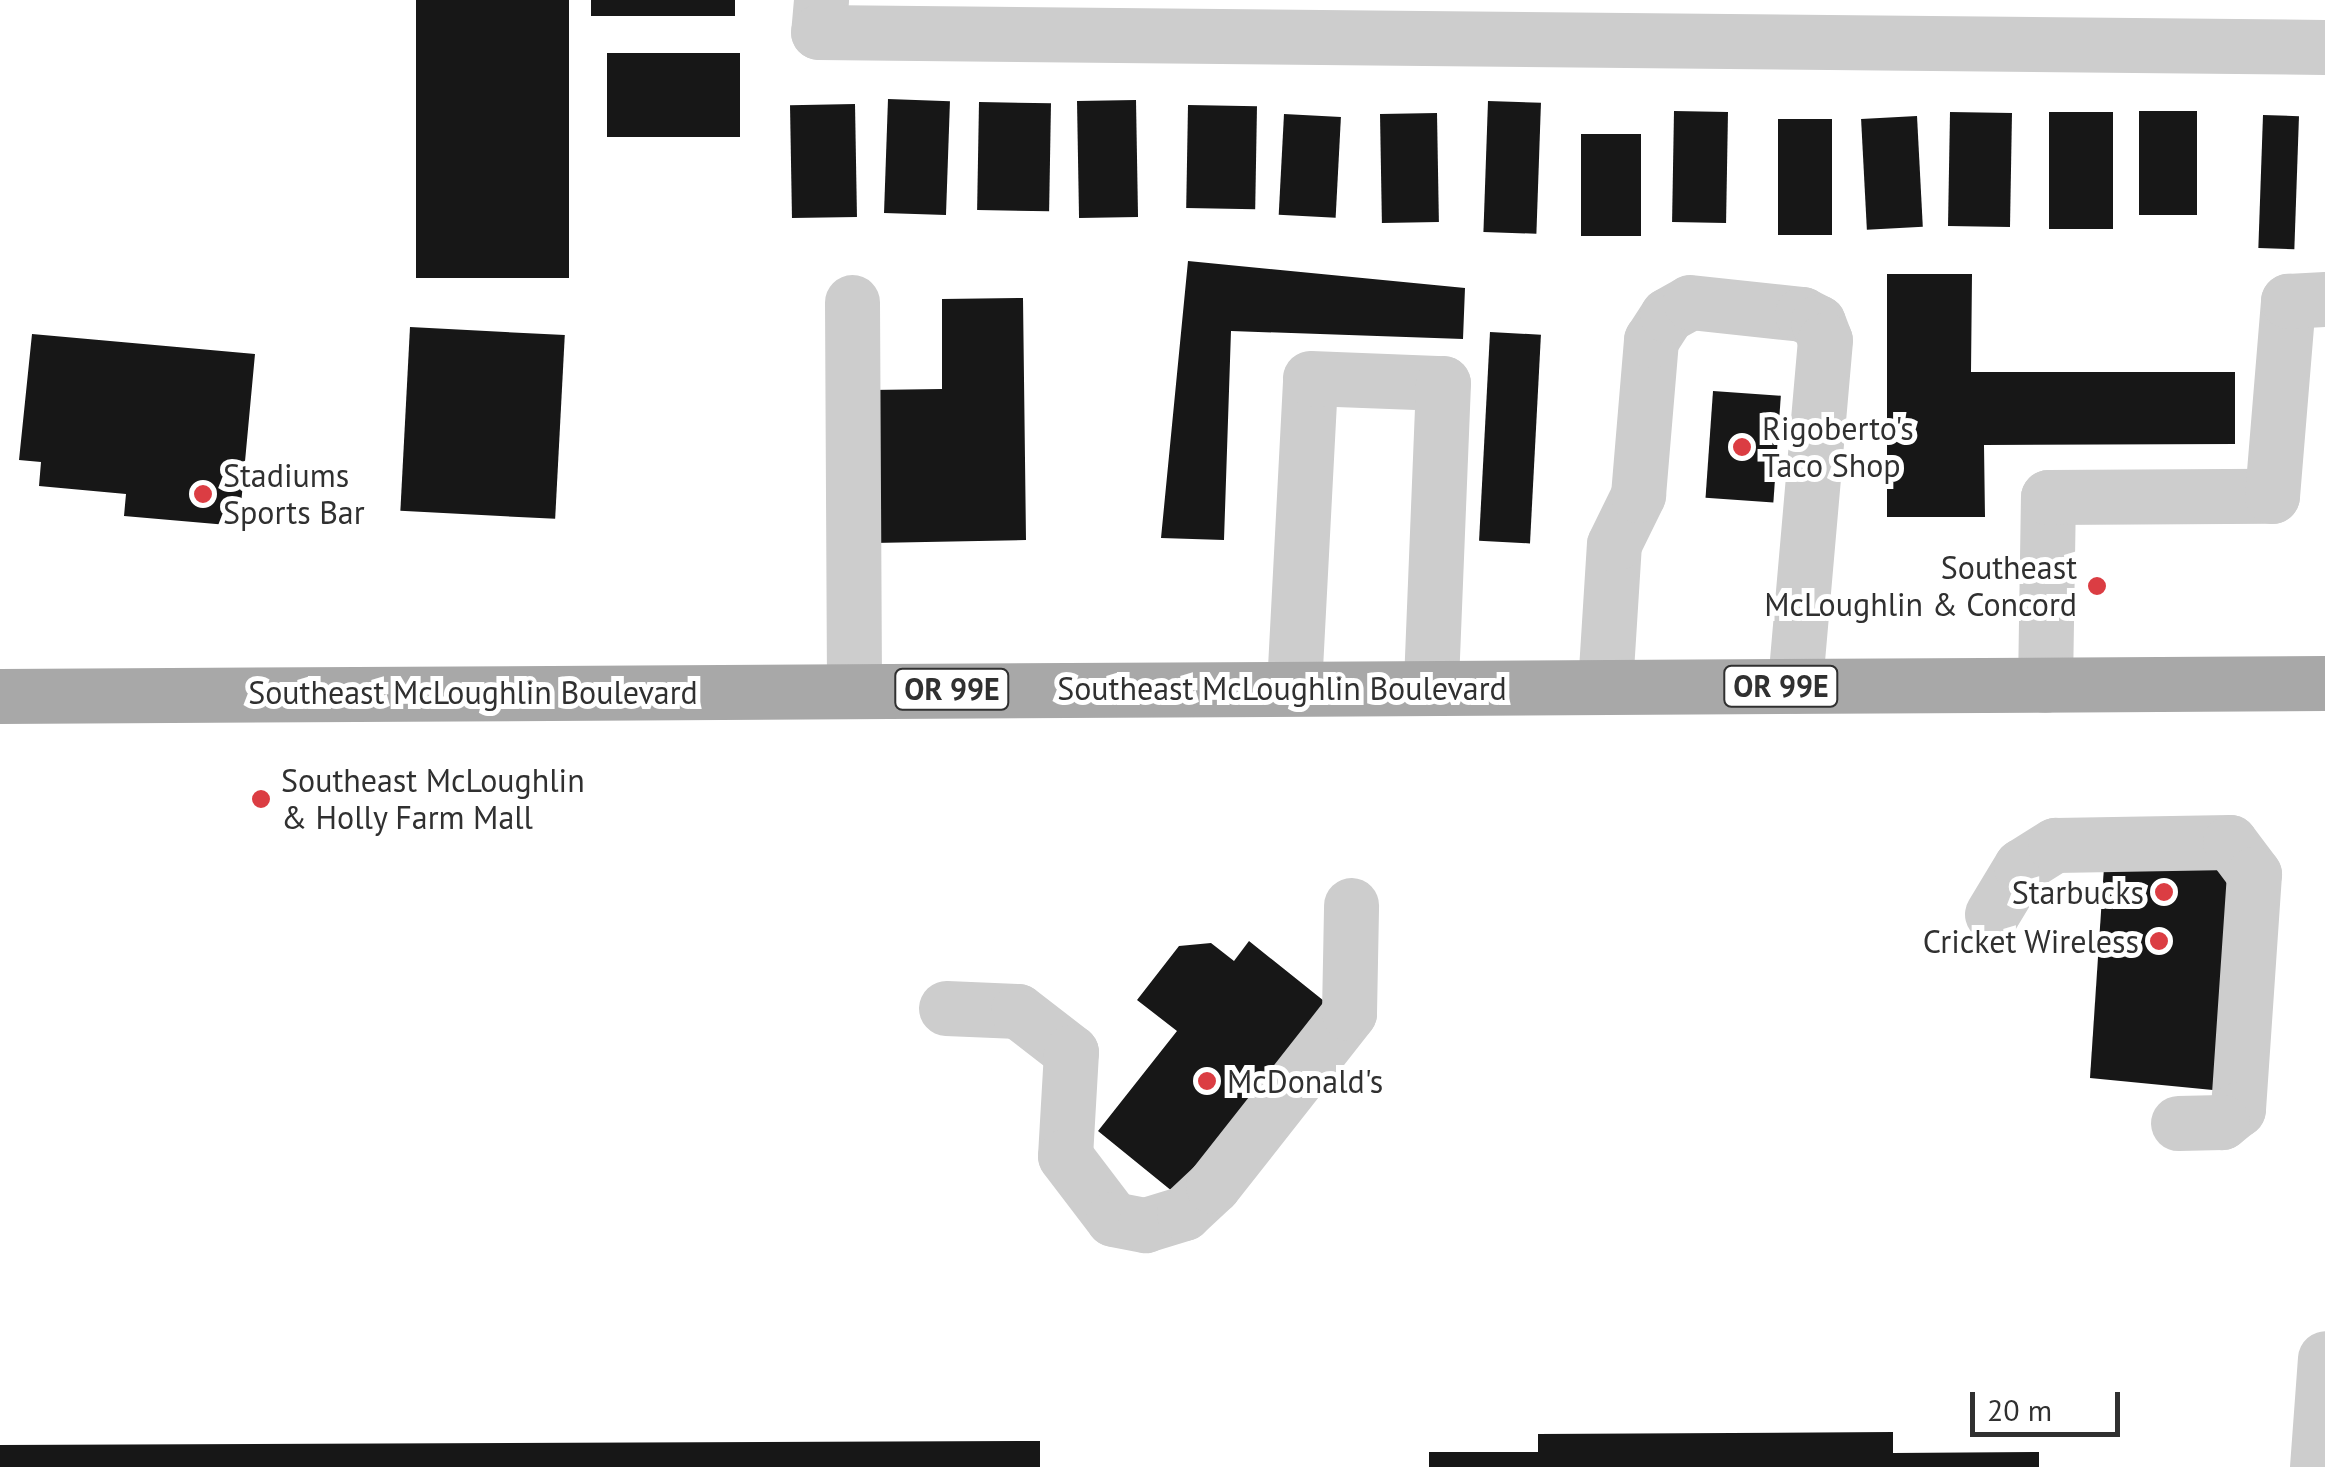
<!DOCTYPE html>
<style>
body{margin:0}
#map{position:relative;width:2325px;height:1467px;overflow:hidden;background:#fff;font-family:"PT Sans",sans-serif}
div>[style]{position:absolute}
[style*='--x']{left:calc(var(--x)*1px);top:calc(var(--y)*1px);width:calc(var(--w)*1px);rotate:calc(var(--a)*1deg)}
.building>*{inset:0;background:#171717;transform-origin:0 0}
.minor>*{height:55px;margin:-27.5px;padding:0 27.5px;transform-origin:27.5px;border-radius:27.5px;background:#cdcdcd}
.major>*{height:55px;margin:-27.5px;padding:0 27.5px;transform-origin:27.5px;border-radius:27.5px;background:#a8a8a8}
.dots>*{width:28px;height:28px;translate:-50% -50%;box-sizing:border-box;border:5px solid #fff;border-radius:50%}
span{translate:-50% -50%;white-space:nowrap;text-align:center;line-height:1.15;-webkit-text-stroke:10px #fff;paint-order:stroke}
.shield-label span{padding:2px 8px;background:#fff;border:2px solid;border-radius:8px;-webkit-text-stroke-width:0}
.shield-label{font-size:30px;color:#303030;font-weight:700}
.poi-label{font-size:32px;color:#303030}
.left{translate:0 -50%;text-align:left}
.right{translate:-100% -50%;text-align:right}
.street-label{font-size:32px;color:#303030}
.scale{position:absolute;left:1970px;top:1392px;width:150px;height:45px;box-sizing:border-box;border:5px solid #303030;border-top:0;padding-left:12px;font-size:30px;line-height:35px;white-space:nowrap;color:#303030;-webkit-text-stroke:8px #fff;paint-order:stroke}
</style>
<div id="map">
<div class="building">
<i style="left:416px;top:0;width:153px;height:278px"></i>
<i style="left:591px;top:0;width:144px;height:16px"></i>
<i style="left:740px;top:53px;width:84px;height:133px;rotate:90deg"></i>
<i style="left:888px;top:99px;width:62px;height:114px;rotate:2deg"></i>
<i style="left:1136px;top:100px;width:117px;height:59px;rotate:89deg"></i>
<i style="left:1488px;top:101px;width:53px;height:131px;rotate:2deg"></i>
<i style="left:979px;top:102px;width:72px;height:108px;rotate:1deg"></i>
<i style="left:855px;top:104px;width:113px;height:65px;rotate:89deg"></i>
<i style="left:1188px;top:105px;width:69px;height:103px;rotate:1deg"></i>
<i style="left:1674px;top:111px;width:54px;height:111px;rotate:1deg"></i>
<i style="left:2197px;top:111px;width:104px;height:58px;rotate:90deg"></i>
<i style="left:1950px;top:112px;width:62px;height:114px;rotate:1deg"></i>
<i style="left:2049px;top:112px;width:64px;height:117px"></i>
<i style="left:1437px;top:113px;width:109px;height:57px;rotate:89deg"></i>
<i style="left:1284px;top:114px;width:57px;height:101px;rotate:3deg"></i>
<i style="left:2263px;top:115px;width:36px;height:133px;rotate:2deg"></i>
<i style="left:1917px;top:116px;width:111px;height:56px;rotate:87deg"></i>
<i style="left:1832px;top:119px;width:116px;height:54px;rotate:90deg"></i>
<i style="left:1581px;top:134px;width:60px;height:102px"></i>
<i style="clip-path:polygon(1188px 261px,1465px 288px,1463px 339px,1231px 331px,1224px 540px,1161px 538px)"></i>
<i style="clip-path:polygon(1887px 274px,1972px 274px,1971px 372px,2235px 372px,2235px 444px,1984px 445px,1985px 517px,1887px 517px)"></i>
<i style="clip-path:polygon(1023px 298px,1026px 540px,873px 543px,871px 390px,942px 389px,942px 299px)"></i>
<i style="left:410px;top:327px;width:155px;height:184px;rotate:3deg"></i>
<i style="left:1490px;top:332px;width:51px;height:209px;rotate:3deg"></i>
<i style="clip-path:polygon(32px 334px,255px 354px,239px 526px,124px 516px,126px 494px,39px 486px,41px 462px,19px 460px)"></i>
<i style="left:1713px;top:391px;width:68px;height:107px;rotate:4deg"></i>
<i style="clip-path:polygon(2105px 852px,2221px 857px,2239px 875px,2223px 1091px,2090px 1078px)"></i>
<i style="clip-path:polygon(1249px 941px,1334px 1009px,1183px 1200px,1098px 1131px,1177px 1031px,1137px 1000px,1179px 946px,1211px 943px,1234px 961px)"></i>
<i style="clip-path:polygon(1893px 1432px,1893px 1453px,2039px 1452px,2039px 1467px,1429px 1467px,1429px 1452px,1538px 1452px,1538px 1434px)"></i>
<i style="clip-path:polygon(1040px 1441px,1040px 1467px,0 1467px,0 1445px)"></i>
</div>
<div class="minor">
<i style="--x:821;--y:0;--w:32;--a:95"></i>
<i style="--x:818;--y:32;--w:1507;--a:0.57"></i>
<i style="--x:852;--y:302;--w:388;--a:89.7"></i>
<i style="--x:2045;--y:685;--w:188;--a:-89.1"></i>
<i style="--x:2048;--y:497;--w:224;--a:-0.3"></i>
<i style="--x:2272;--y:496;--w:196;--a:-85.3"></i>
<i style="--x:2288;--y:301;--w:37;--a:-3"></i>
<i style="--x:1605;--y:686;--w:142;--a:-86.4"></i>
<i style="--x:1614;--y:544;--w:55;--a:-63.9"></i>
<i style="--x:1638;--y:495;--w:156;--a:-85.2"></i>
<i style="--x:1651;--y:340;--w:30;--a:-57"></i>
<i style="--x:1667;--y:315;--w:26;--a:-29"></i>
<i style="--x:1690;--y:302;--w:113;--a:6.1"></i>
<i style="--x:1802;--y:314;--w:18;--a:27"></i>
<i style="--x:1818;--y:322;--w:19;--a:69"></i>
<i style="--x:1825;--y:340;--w:347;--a:95"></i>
<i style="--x:1294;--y:687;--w:309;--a:-87"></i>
<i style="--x:1310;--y:378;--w:133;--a:2.2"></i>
<i style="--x:1443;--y:383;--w:304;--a:92.3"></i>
<i style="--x:1992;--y:914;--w:56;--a:-58.9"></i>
<i style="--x:2021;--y:866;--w:40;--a:-32"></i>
<i style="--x:2055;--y:845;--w:175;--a:-1"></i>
<i style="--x:2230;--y:842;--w:40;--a:53"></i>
<i style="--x:2254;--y:874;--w:236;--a:93.9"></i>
<i style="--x:2238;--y:1109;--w:21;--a:141"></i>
<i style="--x:2222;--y:1122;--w:44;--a:178.7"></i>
<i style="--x:946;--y:1008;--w:72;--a:2.4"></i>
<i style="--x:1018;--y:1011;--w:67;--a:37.7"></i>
<i style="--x:1071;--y:1052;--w:104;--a:93.3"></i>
<i style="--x:1065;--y:1156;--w:79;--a:52.7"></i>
<i style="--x:1113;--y:1219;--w:33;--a:11"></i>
<i style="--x:1145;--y:1225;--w:41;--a:-17.1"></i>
<i style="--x:1184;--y:1213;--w:40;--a:-43"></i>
<i style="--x:1213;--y:1186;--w:220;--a:-51.8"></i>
<i style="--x:1349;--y:1013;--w:108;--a:-88.9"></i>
<i style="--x:2317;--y:1467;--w:109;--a:-85.8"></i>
</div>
<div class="major">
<i style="--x:0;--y:696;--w:2325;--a:-0.32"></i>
</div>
<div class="dots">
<i style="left:1742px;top:447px;background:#db3d43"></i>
<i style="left:203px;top:494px;background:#db3d43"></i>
<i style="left:2097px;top:586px;background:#db3d43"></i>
<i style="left:261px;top:799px;background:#db3d43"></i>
<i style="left:2164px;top:892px;background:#db3d43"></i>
<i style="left:2159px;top:941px;background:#db3d43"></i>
<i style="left:1207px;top:1081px;background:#db3d43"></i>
</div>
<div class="shield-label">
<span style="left:1781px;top:686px">OR 99E</span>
<span style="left:952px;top:689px">OR 99E</span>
</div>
<div class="poi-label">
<span class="left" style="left:1762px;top:447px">Rigoberto's<br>Taco Shop</span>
<span class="left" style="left:223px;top:494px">Stadiums<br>Sports Bar</span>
<span class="right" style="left:2077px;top:586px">Southeast<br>McLoughlin &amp; Concord</span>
<span class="left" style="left:281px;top:799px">Southeast McLoughlin<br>&amp; Holly Farm Mall</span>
<span class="right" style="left:2144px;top:892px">Starbucks</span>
<span class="right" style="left:2139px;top:941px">Cricket Wireless</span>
<span class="left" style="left:1227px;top:1081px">McDonald's</span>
</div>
<div class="street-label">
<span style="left:1282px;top:688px">Southeast McLoughlin Boulevard</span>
<span style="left:473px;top:692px">Southeast McLoughlin Boulevard</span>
</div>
<div class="scale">20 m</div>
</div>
